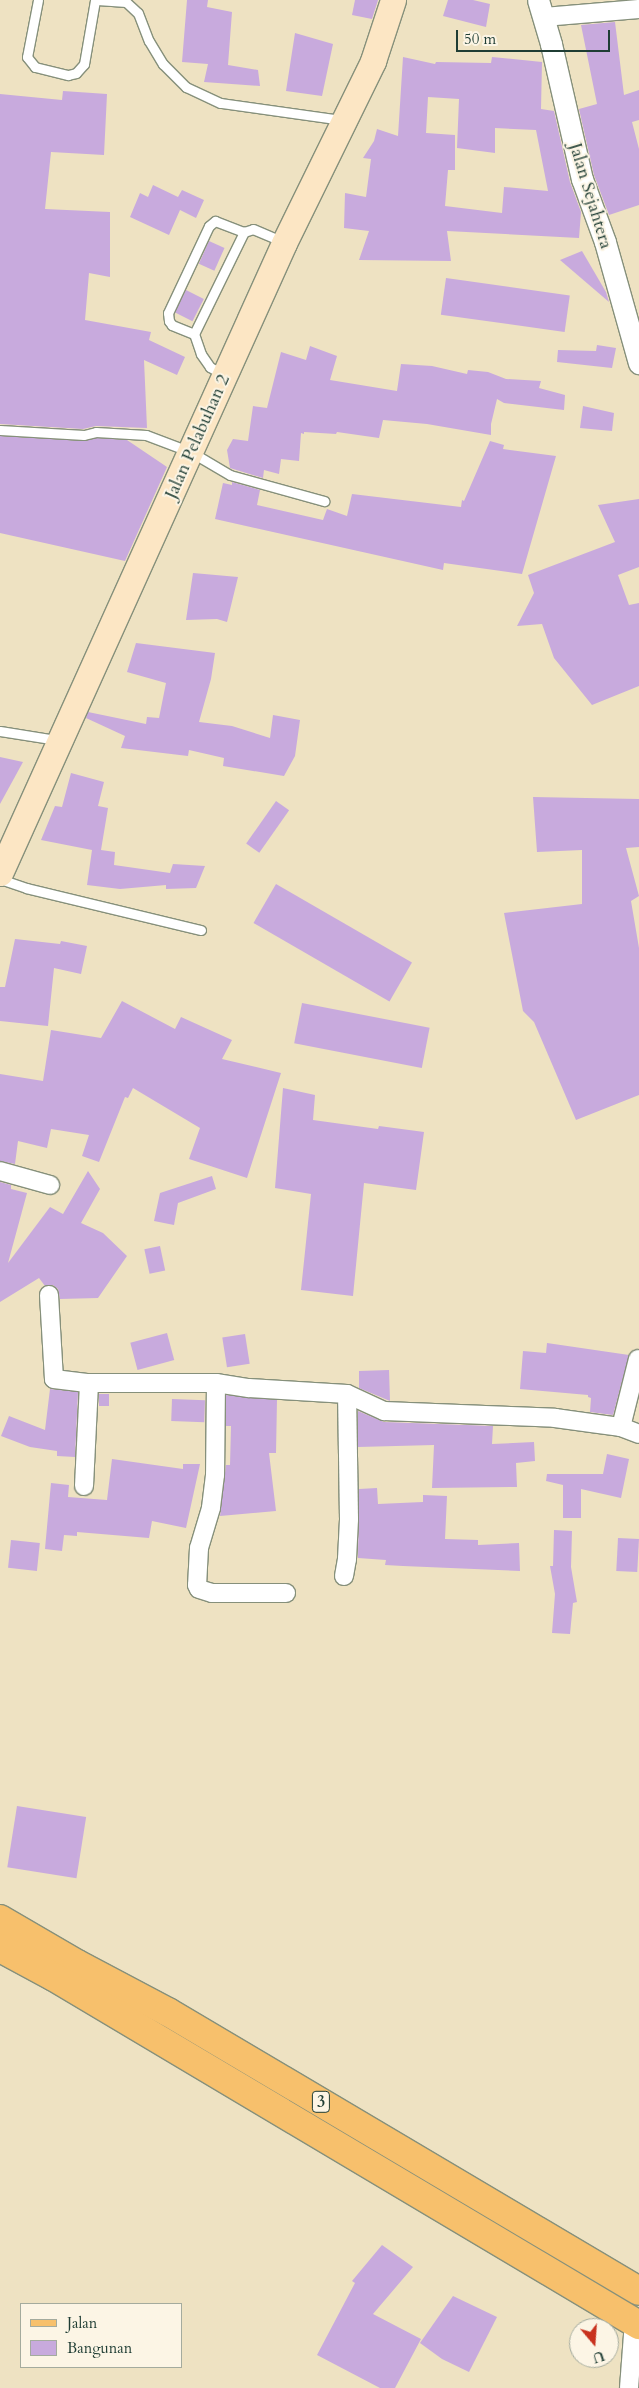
<!DOCTYPE html>
<style>
body{margin:0}
#map{position:relative;width:639px;height:2388px;overflow:hidden;background:#eee2c2;font-family:Cardo,serif}
div>[style]{position:absolute}
[style*='--x']{left:calc(var(--x)*1px);top:calc(var(--y)*1px);width:calc(var(--w)*1px);rotate:calc(var(--a)*1deg)}
.building>*{inset:0;background:#c8aadd;transform-origin:0 0}
.roads{filter:drop-shadow(1px 0 #86907b) drop-shadow(-1px 0 #86907b) drop-shadow(0 1px #86907b) drop-shadow(0 -1px #86907b)}
.service>*{height:9px;margin:-4.5px;padding:0 4.5px;transform-origin:4.5px;border-radius:4.5px;background:#fff}
.minor>*{height:18px;margin:-9px;padding:0 9px;transform-origin:9px;border-radius:9px;background:#fff}
.tertiary>*{height:21px;margin:-10.5px;padding:0 10.5px;transform-origin:10.5px;border-radius:10.5px;background:#fff}
.secondary>*{height:25px;margin:-12.5px;padding:0 12.5px;transform-origin:12.5px;border-radius:12.5px;background:#fce6c4}
.primary>*{height:28px;margin:-14px;padding:0 14px;transform-origin:14px;border-radius:14px;background:#f7c06c}
span{translate:-50% -50%;white-space:nowrap;text-align:center;line-height:1.15;-webkit-text-stroke:4px #fcf5e5;paint-order:stroke}
.shield-label span{padding:1px 4px;background:#fcf5e5;border:1px solid;border-radius:4px;-webkit-text-stroke-width:0}
.shield-label{font-size:16px;color:#1f3d34;font-weight:700}
.street-label{font-size:18px;color:#1f3d34}
.legend{position:absolute;left:20px;top:2303px;width:162px;height:65px;box-sizing:border-box;background:#fcf5e5;border:1px solid #a4ab9e;margin:0;padding:6px 9px;list-style:none;font-size:15px;color:#1f3d34}
.legend li{display:flex;align-items:center;gap:10px;height:25px}
.legend b{width:25px;border:1px solid #a4ab9e}
.north{position:absolute;left:569px;top:2318px;width:50px;height:50px;box-sizing:border-box;background:#fcf5e5;border:1px solid #a4ab9e;border-radius:50%;rotate:162deg;font-size:14px;font-weight:700;line-height:20px;text-align:center;color:#1f3d34}
.north::after{content:'';display:block;margin:auto;width:18px;height:22px;background:#c8321e;clip-path:polygon(50% 0,100% 100%,50% 72%,0 100%)}
.scale{position:absolute;left:456px;top:30px;width:154px;height:22px;box-sizing:border-box;border:2px solid #1f3d34;border-top:0;padding-left:6px;font-size:15px;line-height:18px;white-space:nowrap;color:#1f3d34;-webkit-text-stroke:4px #fcf5e5;paint-order:stroke}
</style>
<div id="map">
<div class="building">
<i style="clip-path:polygon(187px 0,208px 0,207px 7px,232px 12px,228px 65px,258px 70px,260px 86px,204px 82px,208px 64px,182px 62px)"></i>
<i style="clip-path:polygon(355px 0,378px 0,372px 19px,352px 15px)"></i>
<i style="clip-path:polygon(448px 0,473px 0,490px 4px,486px 27px,443px 16px)"></i>
<i style="clip-path:polygon(615px 22px,624px 95px,639px 90px,639px 120px,632px 122px,639px 149px,639px 205px,609px 215px,594px 175px,579px 109px,597px 104px,581px 25px)"></i>
<i style="clip-path:polygon(295px 33px,333px 44px,322px 96px,286px 91px)"></i>
<i style="clip-path:polygon(evenodd,403px 57px,435px 64px,436px 62px,491px 63px,492px 57px,542px 62px,541px 109px,554px 111px,570px 182px,581px 212px,579px 238px,447px 231px,451px 261px,359px 260px,369px 231px,344px 228px,345px 193px,366px 197px,371px 159px,363px 158px,374px 141px,377px 129px,398px 136px,403px 57px,428px 97px,459px 99px,457px 148px,495px 153px,495px 128px,536px 130px,548px 191px,504px 187px,502px 213px,445px 206px,448px 170px,455px 170px,455px 135px,426px 133px,428px 97px)"></i>
<i style="clip-path:polygon(63px 91px,107px 94px,104px 155px,51px 152px,45px 209px,110px 212px,110px 277px,89px 273px,85px 320px,151px 332px,149px 340px,185px 357px,177px 375px,144px 360px,147px 428px,96px 426px,83px 429px,0 424px,0 94px,62px 100px)"></i>
<i style="clip-path:polygon(153px 185px,178px 197px,182px 190px,204px 200px,196px 218px,180px 210px,169px 235px,130px 217px,140px 193px,148px 197px)"></i>
<i style="left:209px;top:241px;width:17px;height:25px;rotate:24deg"></i>
<i style="clip-path:polygon(582px 251px,606px 292px,609px 302px,560px 260px)"></i>
<i style="left:446px;top:278px;width:125px;height:37px;rotate:8deg"></i>
<i style="left:186px;top:290px;width:20px;height:25px;rotate:27deg"></i>
<i style="clip-path:polygon(597px 345px,616px 348px,612px 368px,557px 362px,558px 350px,596px 351px)"></i>
<i style="clip-path:polygon(310px 346px,337px 356px,330px 380px,397px 391px,401px 364px,432px 366px,467px 374px,468px 370px,488px 372px,506px 379px,541px 381px,539px 388px,565px 395px,564px 410px,504px 403px,497px 399px,491px 424px,491px 435px,427px 424px,383px 420px,379px 438px,337px 432px,336px 434px,304px 432px,304px 434px,301px 433px,299px 461px,281px 459px,279px 474px,264px 470px,263px 478px,230px 468px,227px 450px,233px 439px,248px 441px,253px 406px,267px 408px,281px 352px,306px 360px)"></i>
<i style="clip-path:polygon(583px 406px,614px 413px,612px 431px,580px 428px)"></i>
<i style="clip-path:polygon(0 436px,84px 441px,97px 438px,127px 440px,167px 467px,125px 561px,0 533px)"></i>
<i style="clip-path:polygon(490px 441px,504px 445px,503px 449px,556px 456px,522px 574px,444px 563px,443px 570px,215px 519px,223px 483px,232px 485px,232px 482px,260px 490px,257px 505px,323px 520px,327px 509px,347px 516px,352px 494px,461px 507px,462px 500px,464px 501px)"></i>
<i style="clip-path:polygon(639px 499px,639px 567px,618px 575px,629px 605px,639px 603px,639px 686px,592px 705px,554px 658px,542px 624px,517px 626px,534px 593px,528px 575px,615px 542px,598px 505px)"></i>
<i style="clip-path:polygon(193px 573px,238px 577px,227px 622px,217px 619px,186px 620px)"></i>
<i style="clip-path:polygon(136px 643px,215px 653px,211px 679px,199px 722px,232px 726px,270px 738px,273px 715px,300px 720px,295px 756px,284px 776px,223px 766px,224px 758px,189px 750px,188px 756px,121px 748px,125px 736px,86px 718px,88px 712px,146px 724px,147px 717px,159px 718px,166px 683px,127px 672px)"></i>
<i style="clip-path:polygon(0 757px,23px 762px,0 804px)"></i>
<i style="clip-path:polygon(71px 773px,104px 782px,98px 806px,108px 808px,101px 850px,115px 852px,114px 865px,170px 873px,173px 864px,205px 866px,196px 888px,166px 889px,166px 885px,120px 889px,87px 885px,92px 850px,41px 840px,55px 806px,62px 807px)"></i>
<i style="clip-path:polygon(533px 797px,639px 799px,639px 847px,626px 848px,639px 896px,631px 901px,639px 948px,639px 1095px,576px 1120px,534px 1022px,523px 1011px,504px 913px,582px 904px,582px 850px,537px 852px)"></i>
<i style="left:276px;top:801px;width:16px;height:52px;rotate:35deg"></i>
<i style="left:276px;top:884px;width:157px;height:45px;rotate:30deg"></i>
<i style="clip-path:polygon(15px 939px,60px 944px,61px 941px,87px 946px,81px 974px,54px 968px,48px 1026px,0 1021px,0 987px,5px 987px)"></i>
<i style="clip-path:polygon(122px 1001px,175px 1029px,181px 1017px,232px 1040px,222px 1059px,281px 1073px,247px 1178px,189px 1159px,200px 1128px,133px 1088px,128px 1098px,125px 1097px,99px 1162px,82px 1156px,89px 1135px,51px 1129px,47px 1148px,18px 1141px,15px 1164px,0 1161px,0 1074px,43px 1081px,51px 1030px,101px 1038px)"></i>
<i style="left:302px;top:1003px;width:130px;height:41px;rotate:11deg"></i>
<i style="clip-path:polygon(283px 1088px,315px 1095px,313px 1120px,378px 1129px,379px 1126px,424px 1132px,416px 1190px,364px 1183px,353px 1296px,301px 1290px,311px 1194px,275px 1188px)"></i>
<i style="clip-path:polygon(88px 1171px,100px 1189px,81px 1223px,103px 1233px,127px 1256px,98px 1298px,60px 1299px,58px 1289px,53px 1285px,45px 1286px,39px 1278px,0 1302px,0 1182px,11px 1185px,11px 1189px,27px 1193px,8px 1263px,50px 1207px,63px 1214px)"></i>
<i style="clip-path:polygon(212px 1176px,216px 1189px,178px 1203px,174px 1225px,154px 1221px,160px 1193px)"></i>
<i style="left:160px;top:1246px;width:25px;height:16px;rotate:78deg"></i>
<i style="left:167px;top:1333px;width:28px;height:38px;rotate:75deg"></i>
<i style="left:245px;top:1334px;width:30px;height:23px;rotate:81deg"></i>
<i style="clip-path:polygon(547px 1343px,629px 1355px,613px 1415px,590px 1412px,591px 1398px,588px 1397px,588px 1395px,520px 1389px,523px 1351px,546px 1353px)"></i>
<i style="clip-path:polygon(389px 1370px,390px 1401px,359px 1388px,359px 1371px)"></i>
<i style="clip-path:polygon(50px 1389px,78px 1392px,75px 1457px,57px 1456px,57px 1451px,30px 1447px,1px 1436px,9px 1416px,45px 1430px)"></i>
<i style="left:99px;top:1394px;width:10px;height:12px"></i>
<i style="clip-path:polygon(226px 1395px,277px 1400px,276px 1453px,269px 1453px,276px 1511px,220px 1516px,226px 1465px,230px 1465px,231px 1426px,226px 1426px)"></i>
<i style="left:172px;top:1399px;width:33px;height:22px;rotate:2deg"></i>
<i style="clip-path:polygon(358px 1411px,384px 1422px,493px 1426px,492px 1444px,534px 1442px,535px 1461px,516px 1463px,517px 1487px,432px 1488px,434px 1445px,358px 1447px)"></i>
<i style="clip-path:polygon(607px 1454px,629px 1459px,621px 1498px,581px 1489px,581px 1518px,563px 1518px,563px 1485px,546px 1481px,547px 1474px,603px 1474px)"></i>
<i style="clip-path:polygon(112px 1459px,183px 1469px,183px 1464px,200px 1464px,186px 1528px,152px 1521px,149px 1538px,77px 1532px,77px 1536px,64px 1535px,62px 1551px,45px 1549px,51px 1483px,69px 1485px,68px 1497px,107px 1500px)"></i>
<i style="clip-path:polygon(377px 1488px,378px 1504px,423px 1502px,423px 1495px,447px 1496px,445px 1539px,478px 1540px,478px 1545px,519px 1543px,520px 1571px,403px 1566px,385px 1565px,386px 1560px,358px 1558px,359px 1489px)"></i>
<i style="clip-path:polygon(554px 1530px,572px 1531px,571px 1567px,577px 1602px,573px 1603px,570px 1634px,552px 1633px,555px 1594px,550px 1566px,553px 1566px)"></i>
<i style="left:618px;top:1538px;width:21px;height:33px;rotate:3deg"></i>
<i style="left:11px;top:1540px;width:29px;height:28px;rotate:6deg"></i>
<i style="left:17px;top:1806px;width:70px;height:62px;rotate:9deg"></i>
<i style="clip-path:polygon(382px 2245px,413px 2267px,373px 2314px,421px 2339px,395px 2388px,380px 2388px,317px 2355px,355px 2283px,352px 2281px)"></i>
<i style="clip-path:polygon(453px 2296px,497px 2317px,469px 2372px,442px 2359px,420px 2343px)"></i>
</div>
<div class="roads">
<div class="service">
<i style="--x:38;--y:0;--w:58;--a:100.9"></i>
<i style="--x:27;--y:57;--w:13;--a:51"></i>
<i style="--x:35;--y:67;--w:34;--a:14"></i>
<i style="--x:68;--y:75;--w:8;--a:-14"></i>
<i style="--x:76;--y:73;--w:12;--a:-48"></i>
<i style="--x:84;--y:64;--w:65;--a:-80.2"></i>
<i style="--x:97;--y:0;--w:29;--a:4"></i>
<i style="--x:126;--y:2;--w:16;--a:43"></i>
<i style="--x:138;--y:13;--w:30;--a:69"></i>
<i style="--x:149;--y:41;--w:27;--a:59"></i>
<i style="--x:163;--y:64;--w:33;--a:45"></i>
<i style="--x:186;--y:87;--w:38;--a:25"></i>
<i style="--x:221;--y:103;--w:122;--a:8"></i>
<i style="--x:194;--y:334;--w:24;--a:-158"></i>
<i style="--x:172;--y:325;--w:5;--a:-127"></i>
<i style="--x:169;--y:321;--w:8;--a:-97"></i>
<i style="--x:168;--y:313;--w:96;--a:-64.8"></i>
<i style="--x:209;--y:226;--w:8;--a:-40"></i>
<i style="--x:215;--y:221;--w:31;--a:21"></i>
<i style="--x:223;--y:374;--w:15;--a:-152"></i>
<i style="--x:210;--y:367;--w:16;--a:-125"></i>
<i style="--x:201;--y:354;--w:21;--a:-109"></i>
<i style="--x:194;--y:334;--w:114;--a:-63.9"></i>
<i style="--x:244;--y:232;--w:9;--a:-18"></i>
<i style="--x:253;--y:229;--w:33;--a:23"></i>
<i style="--x:0;--y:430;--w:84;--a:3.4"></i>
<i style="--x:84;--y:435;--w:12;--a:-14"></i>
<i style="--x:96;--y:432;--w:50;--a:3.4"></i>
<i style="--x:146;--y:435;--w:48;--a:20.7"></i>
<i style="--x:191;--y:452;--w:45;--a:30.5"></i>
<i style="--x:230;--y:475;--w:98;--a:15.5"></i>
<i style="--x:0;--y:731;--w:58;--a:9"></i>
<i style="--x:0;--y:879;--w:28;--a:19"></i>
<i style="--x:26;--y:888;--w:180;--a:13.5"></i>
</div>
<div class="minor">
<i style="--x:544;--y:17;--w:95;--a:-4.8"></i>
<i style="--x:0;--y:1171;--w:52;--a:15.6"></i>
<i style="--x:49;--y:1295;--w:84;--a:86.6"></i>
<i style="--x:54;--y:1379;--w:35;--a:7"></i>
<i style="--x:89;--y:1383;--w:127;--a:0"></i>
<i style="--x:216;--y:1383;--w:33;--a:9"></i>
<i style="--x:249;--y:1388;--w:98;--a:3.5"></i>
<i style="--x:347;--y:1394;--w:41;--a:24.7"></i>
<i style="--x:384;--y:1411;--w:171;--a:2.3"></i>
<i style="--x:555;--y:1418;--w:67;--a:7.8"></i>
<i style="--x:621;--y:1427;--w:19;--a:21"></i>
<i style="--x:216;--y:1383;--w:92;--a:90.6"></i>
<i style="--x:215;--y:1475;--w:33;--a:97"></i>
<i style="--x:211;--y:1508;--w:42;--a:106.7"></i>
<i style="--x:199;--y:1548;--w:37;--a:93"></i>
<i style="--x:197;--y:1585;--w:4;--a:63"></i>
<i style="--x:199;--y:1589;--w:14;--a:17"></i>
<i style="--x:212;--y:1593;--w:74;--a:0"></i>
<i style="--x:621;--y:1427;--w:70;--a:-76"></i>
<i style="--x:84;--y:1486;--w:103;--a:-87.2"></i>
<i style="--x:344;--y:1576;--w:17;--a:-80"></i>
<i style="--x:347;--y:1559;--w:40;--a:-87.1"></i>
<i style="--x:349;--y:1519;--w:125;--a:-90.9"></i>
<i style="--x:629;--y:2388;--w:66;--a:-85.7"></i>
</div>
<div class="tertiary">
<i style="--x:538;--y:0;--w:46;--a:73.5"></i>
<i style="--x:551;--y:44;--w:139;--a:77.1"></i>
<i style="--x:582;--y:179;--w:67;--a:69.9"></i>
<i style="--x:605;--y:242;--w:126;--a:74.3"></i>
</div>
<div class="secondary">
<i style="--x:0;--y:873;--w:691;--a:-65.73"></i>
<i style="--x:284;--y:243;--w:203;--a:-63.9"></i>
<i style="--x:373;--y:61;--w:64;--a:-71.8"></i>
</div>
<div class="primary">
<i style="--x:0;--y:1919;--w:89;--a:30.3"></i>
<i style="--x:77;--y:1964;--w:103;--a:27.8"></i>
<i style="--x:168;--y:2012;--w:547;--a:30.64"></i>
<i style="--x:0;--y:1948;--w:61;--a:28.2"></i>
<i style="--x:54;--y:1977;--w:681;--a:30.75"></i>
</div>
</div>
<div class="shield-label">
<span style="left:321px;top:2102px">3</span>
</div>
<div class="street-label">
<span style="left:590px;top:196px;rotate:73deg">Jalan Sejahtera</span>
<span style="left:198px;top:437px;rotate:-66deg">Jalan Pelabuhan 2</span>
</div>
<ul class="legend">
<li><b style="height:6px;background:#f7c06c"></b>Jalan</li>
<li><b style="height:14px;background:#c8aadd"></b>Bangunan</li>
</ul>
<div class="north">U</div>
<div class="scale">50 m</div>
</div>
